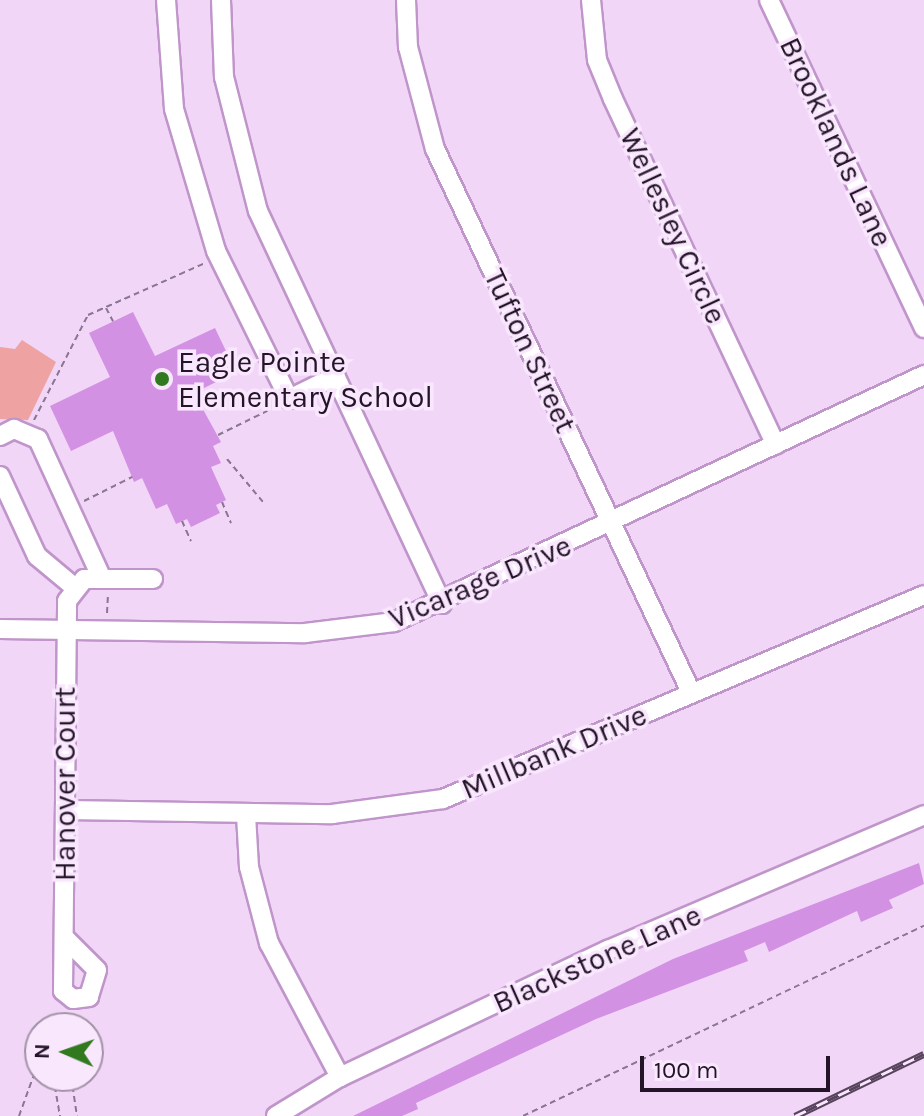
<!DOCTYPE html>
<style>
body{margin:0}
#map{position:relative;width:924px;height:1116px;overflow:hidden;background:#f1d6f8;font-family:Karla,sans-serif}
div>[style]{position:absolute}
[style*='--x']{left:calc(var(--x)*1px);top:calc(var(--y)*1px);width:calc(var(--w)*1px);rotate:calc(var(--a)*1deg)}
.green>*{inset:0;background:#eea2a1}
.building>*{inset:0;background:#d391e3}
.path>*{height:2px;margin-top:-1px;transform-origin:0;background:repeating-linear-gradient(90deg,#8b7691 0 6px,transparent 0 10px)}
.roads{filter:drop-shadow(2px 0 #c095ca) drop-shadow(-2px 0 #c095ca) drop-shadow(0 2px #c095ca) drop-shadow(0 -2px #c095ca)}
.minor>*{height:18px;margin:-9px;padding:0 9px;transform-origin:9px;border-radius:9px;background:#fff}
.rail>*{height:7px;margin-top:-3.5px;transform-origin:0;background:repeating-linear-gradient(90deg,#f9e7fe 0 12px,#57445c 0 24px);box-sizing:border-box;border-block:2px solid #57445c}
.dots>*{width:22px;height:22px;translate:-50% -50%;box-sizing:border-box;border:4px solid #f9e7fe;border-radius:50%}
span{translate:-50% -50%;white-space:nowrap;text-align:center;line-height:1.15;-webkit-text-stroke:7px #f9e7fe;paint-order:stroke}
.street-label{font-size:30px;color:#241428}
.poi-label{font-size:30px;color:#241428}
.left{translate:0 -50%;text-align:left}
.north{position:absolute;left:24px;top:1012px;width:80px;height:80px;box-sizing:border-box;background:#f9e7fe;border:2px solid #a493a8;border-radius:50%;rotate:272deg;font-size:22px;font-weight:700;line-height:32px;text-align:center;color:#241428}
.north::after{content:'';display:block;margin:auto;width:28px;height:36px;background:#31791e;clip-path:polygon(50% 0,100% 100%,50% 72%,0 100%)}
.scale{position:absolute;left:640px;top:1056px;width:190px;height:36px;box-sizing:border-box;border:4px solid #241428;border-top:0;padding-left:10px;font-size:24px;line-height:28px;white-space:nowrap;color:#241428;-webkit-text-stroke:6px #f9e7fe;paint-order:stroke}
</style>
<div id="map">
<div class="green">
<i style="clip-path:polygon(22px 340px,56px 362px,28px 420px,0 419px,0 347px,15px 349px)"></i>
</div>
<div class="building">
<i style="clip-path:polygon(133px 312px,155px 356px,215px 328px,236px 372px,194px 393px,221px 442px,213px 446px,221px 463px,211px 467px,226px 500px,216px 505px,220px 513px,191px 527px,187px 519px,176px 524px,167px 504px,156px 509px,142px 478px,134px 482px,113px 431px,71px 451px,50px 406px,110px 377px,89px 333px)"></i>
<i style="clip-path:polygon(919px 863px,924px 884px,889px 900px,893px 908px,861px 922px,857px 911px,769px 952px,765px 942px,744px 951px,748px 961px,596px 1019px,416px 1103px,418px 1109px,402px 1116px,353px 1116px,673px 959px)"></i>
</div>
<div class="path">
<i style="--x:106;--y:308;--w:15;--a:62"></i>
<i style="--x:34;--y:420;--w:118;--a:-62.8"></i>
<i style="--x:88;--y:315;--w:126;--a:-23.9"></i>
<i style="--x:218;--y:435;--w:55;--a:-26.1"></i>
<i style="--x:227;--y:459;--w:56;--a:50.1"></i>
<i style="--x:84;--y:501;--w:54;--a:-26.6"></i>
<i style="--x:222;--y:502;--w:23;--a:67"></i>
<i style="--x:182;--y:521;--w:22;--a:66"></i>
<i style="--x:107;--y:613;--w:19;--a:-87"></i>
<i style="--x:66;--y:1028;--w:12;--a:-66"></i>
<i style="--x:53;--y:1076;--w:41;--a:80.1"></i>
<i style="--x:71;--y:1076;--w:40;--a:81.5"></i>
<i style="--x:19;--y:1116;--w:62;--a:-70.1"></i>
<i style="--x:523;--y:1116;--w:444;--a:-25.4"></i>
</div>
<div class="roads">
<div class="minor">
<i style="--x:166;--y:0;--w:109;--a:85.8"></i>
<i style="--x:174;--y:109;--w:148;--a:73.5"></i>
<i style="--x:216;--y:251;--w:165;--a:63.7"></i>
<i style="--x:289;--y:399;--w:52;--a:-26.1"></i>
<i style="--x:221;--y:0;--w:77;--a:87.8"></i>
<i style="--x:224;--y:77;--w:138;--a:75.8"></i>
<i style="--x:258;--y:211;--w:434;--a:64.9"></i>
<i style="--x:406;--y:0;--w:47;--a:87.6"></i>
<i style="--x:408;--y:47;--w:106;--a:75.2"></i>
<i style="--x:435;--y:149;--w:600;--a:64.76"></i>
<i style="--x:591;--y:0;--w:60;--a:84.3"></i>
<i style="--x:597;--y:60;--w:42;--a:67.7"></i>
<i style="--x:613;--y:99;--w:382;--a:64.8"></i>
<i style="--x:769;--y:0;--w:363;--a:64.7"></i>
<i style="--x:0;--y:436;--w:16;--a:-27"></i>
<i style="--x:14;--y:429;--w:26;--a:23"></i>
<i style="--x:38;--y:439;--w:154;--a:65.4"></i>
<i style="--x:0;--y:476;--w:88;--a:65.2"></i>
<i style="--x:37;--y:556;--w:47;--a:39.8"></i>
<i style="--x:0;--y:629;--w:305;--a:0.8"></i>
<i style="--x:305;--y:633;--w:90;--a:-7"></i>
<i style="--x:394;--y:622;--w:585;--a:-24.99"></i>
<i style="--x:67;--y:810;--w:265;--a:0.9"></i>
<i style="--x:332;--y:814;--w:112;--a:-7.7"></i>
<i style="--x:443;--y:799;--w:522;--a:-22.98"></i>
<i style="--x:246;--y:815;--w:52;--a:86.7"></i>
<i style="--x:249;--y:867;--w:79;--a:75.3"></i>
<i style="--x:269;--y:943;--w:152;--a:62.1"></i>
<i style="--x:65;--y:938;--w:45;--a:45"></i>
<i style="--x:97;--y:970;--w:28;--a:107"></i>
<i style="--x:89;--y:997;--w:16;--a:173"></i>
<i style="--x:73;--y:999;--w:13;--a:-141"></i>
<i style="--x:63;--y:991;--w:390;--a:-89.4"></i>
<i style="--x:67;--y:601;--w:28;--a:-52"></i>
<i style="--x:84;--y:579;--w:69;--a:0"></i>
<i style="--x:276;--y:1116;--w:75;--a:-31.4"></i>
<i style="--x:340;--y:1077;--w:297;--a:-25.4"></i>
<i style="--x:608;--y:950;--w:344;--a:-23.1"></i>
</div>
</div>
<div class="rail">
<i style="--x:795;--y:1116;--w:143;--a:-25.7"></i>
</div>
<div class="dots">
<i style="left:162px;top:379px;background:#31791e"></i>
</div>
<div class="street-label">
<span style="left:836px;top:142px;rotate:65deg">Brooklands Lane</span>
<span style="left:673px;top:226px;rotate:65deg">Wellesley Circle</span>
<span style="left:530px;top:351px;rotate:65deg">Tufton Street</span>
<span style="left:480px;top:582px;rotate:-23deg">Vicarage Drive</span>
<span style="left:554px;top:752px;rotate:-23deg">Millbank Drive</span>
<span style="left:65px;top:784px;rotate:-90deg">Hanover Court</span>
<span style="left:597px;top:959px;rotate:-24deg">Blackstone Lane</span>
</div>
<div class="poi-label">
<span class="left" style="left:178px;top:379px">Eagle Pointe<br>Elementary School</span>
</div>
<div class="north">N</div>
<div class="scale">100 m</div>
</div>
